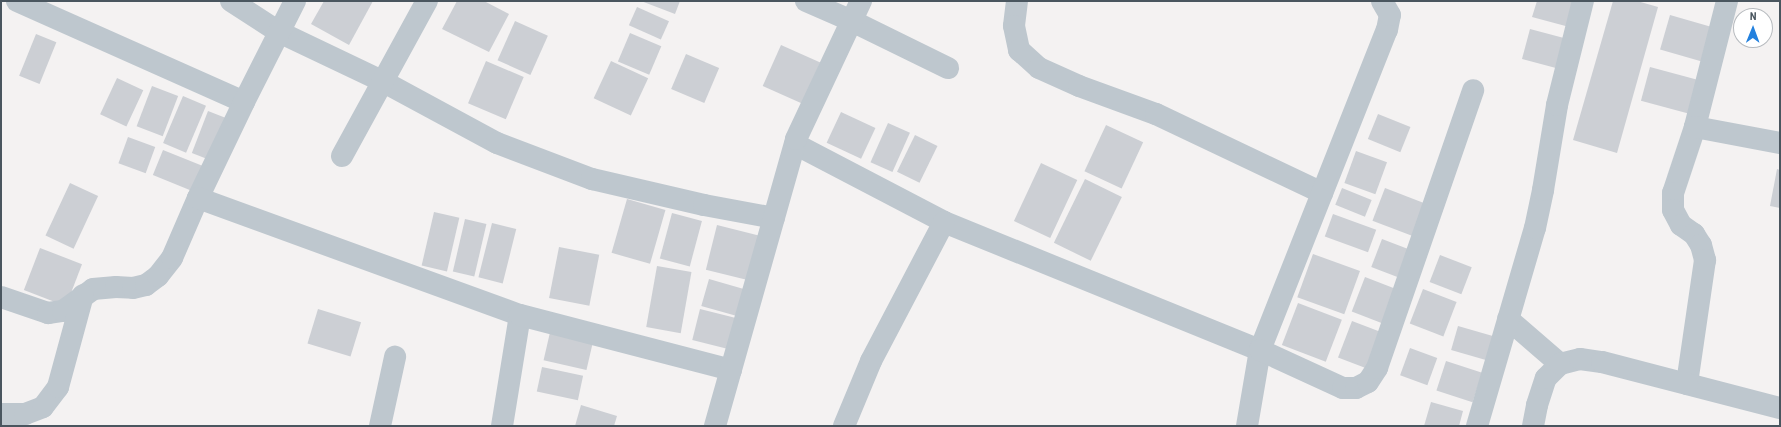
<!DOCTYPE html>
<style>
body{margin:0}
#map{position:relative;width:1781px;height:427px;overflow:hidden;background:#f4f2f2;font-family:"Roboto Condensed",sans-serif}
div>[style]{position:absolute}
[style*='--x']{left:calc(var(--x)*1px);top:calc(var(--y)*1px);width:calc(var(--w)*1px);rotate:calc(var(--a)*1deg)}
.building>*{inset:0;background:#cccfd4;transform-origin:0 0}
.minor>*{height:22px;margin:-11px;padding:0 11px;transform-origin:11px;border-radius:11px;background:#bec7ce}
span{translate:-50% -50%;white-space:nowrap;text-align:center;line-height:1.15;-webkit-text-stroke:4px #fff;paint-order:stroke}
.frame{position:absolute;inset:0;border:2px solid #4a565f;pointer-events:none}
.north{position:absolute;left:1733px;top:8px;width:40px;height:40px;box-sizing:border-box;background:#fff;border:1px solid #b7bbbf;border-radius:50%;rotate:1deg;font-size:11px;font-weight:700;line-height:16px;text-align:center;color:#4a565f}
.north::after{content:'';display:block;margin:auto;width:14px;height:18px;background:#2381de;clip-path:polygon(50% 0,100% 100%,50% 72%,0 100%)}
</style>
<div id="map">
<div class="building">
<i style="clip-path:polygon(324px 1px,373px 1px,349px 45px,311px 24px)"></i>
<i style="clip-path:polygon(457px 1px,484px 1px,509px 14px,489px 52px,442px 29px)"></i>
<i style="clip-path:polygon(641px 1px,680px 1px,675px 14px)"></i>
<i style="clip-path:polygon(1537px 1px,1580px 1px,1573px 28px,1532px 17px)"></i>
<i style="clip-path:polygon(1613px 1px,1637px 1px,1658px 7px,1617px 153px,1573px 140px)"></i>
<i style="left:637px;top:7px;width:35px;height:20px;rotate:24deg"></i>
<i style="left:1670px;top:15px;width:47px;height:36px;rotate:16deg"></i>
<i style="left:515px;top:21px;width:36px;height:43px;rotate:24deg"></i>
<i style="left:1530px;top:29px;width:39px;height:31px;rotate:15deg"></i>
<i style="left:630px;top:33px;width:34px;height:31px;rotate:23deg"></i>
<i style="left:36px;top:34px;width:22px;height:45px;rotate:22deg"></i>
<i style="left:781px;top:45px;width:43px;height:45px;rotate:24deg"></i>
<i style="left:686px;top:54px;width:36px;height:38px;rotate:23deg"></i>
<i style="left:486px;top:61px;width:41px;height:46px;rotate:23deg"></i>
<i style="left:611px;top:61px;width:41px;height:41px;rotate:25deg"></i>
<i style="left:1650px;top:67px;width:49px;height:35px;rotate:15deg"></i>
<i style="left:117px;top:78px;width:29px;height:40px;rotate:25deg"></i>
<i style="left:152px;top:86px;width:28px;height:43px;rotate:21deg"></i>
<i style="left:183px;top:96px;width:25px;height:51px;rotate:23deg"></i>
<i style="left:208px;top:111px;width:22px;height:45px;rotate:21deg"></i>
<i style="left:841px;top:112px;width:38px;height:34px;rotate:25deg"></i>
<i style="left:1378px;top:114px;width:35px;height:27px;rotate:22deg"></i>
<i style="left:888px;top:123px;width:24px;height:43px;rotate:24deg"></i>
<i style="left:1106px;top:125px;width:41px;height:51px;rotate:25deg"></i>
<i style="left:915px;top:135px;width:25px;height:41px;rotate:26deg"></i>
<i style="left:128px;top:137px;width:29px;height:28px;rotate:20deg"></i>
<i style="left:163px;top:150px;width:45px;height:27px;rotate:22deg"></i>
<i style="left:1356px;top:151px;width:33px;height:34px;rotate:20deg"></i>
<i style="left:1041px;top:163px;width:40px;height:64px;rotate:25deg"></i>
<i style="clip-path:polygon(1777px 169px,1780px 170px,1780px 208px,1770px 206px)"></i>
<i style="left:1085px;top:179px;width:41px;height:71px;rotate:26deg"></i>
<i style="left:70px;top:183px;width:31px;height:58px;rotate:25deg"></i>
<i style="left:1342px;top:188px;width:32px;height:18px;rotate:22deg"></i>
<i style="left:1385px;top:188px;width:43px;height:35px;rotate:21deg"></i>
<i style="left:627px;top:199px;width:40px;height:56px;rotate:16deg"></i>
<i style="left:434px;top:212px;width:26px;height:55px;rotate:13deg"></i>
<i style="left:672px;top:213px;width:31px;height:47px;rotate:15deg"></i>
<i style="left:1333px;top:214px;width:46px;height:24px;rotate:20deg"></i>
<i style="left:465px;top:219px;width:22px;height:54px;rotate:13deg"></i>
<i style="left:492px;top:223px;width:25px;height:56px;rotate:14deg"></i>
<i style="left:717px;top:225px;width:45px;height:46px;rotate:14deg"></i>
<i style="left:1382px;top:239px;width:28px;height:30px;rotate:21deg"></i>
<i style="left:559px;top:247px;width:41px;height:52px;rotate:11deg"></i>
<i style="left:40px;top:248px;width:45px;height:45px;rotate:21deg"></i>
<i style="left:1313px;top:254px;width:50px;height:46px;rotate:20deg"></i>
<i style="left:1440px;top:255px;width:34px;height:29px;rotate:21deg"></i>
<i style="left:657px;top:266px;width:35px;height:62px;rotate:10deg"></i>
<i style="left:1365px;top:277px;width:36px;height:37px;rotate:21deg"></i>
<i style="left:709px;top:279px;width:37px;height:28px;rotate:16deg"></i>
<i style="left:1423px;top:289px;width:36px;height:37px;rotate:21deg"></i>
<i style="left:1298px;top:303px;width:47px;height:45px;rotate:21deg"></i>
<i style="left:318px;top:309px;width:45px;height:36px;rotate:17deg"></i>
<i style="left:700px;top:309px;width:37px;height:32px;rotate:14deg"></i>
<i style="left:1352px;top:321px;width:33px;height:39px;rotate:21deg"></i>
<i style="left:1458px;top:326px;width:37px;height:25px;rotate:16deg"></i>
<i style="left:551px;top:328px;width:44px;height:33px;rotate:13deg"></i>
<i style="left:1410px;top:348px;width:29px;height:29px;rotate:20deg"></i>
<i style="left:1446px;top:361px;width:38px;height:31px;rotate:18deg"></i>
<i style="left:542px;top:367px;width:42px;height:25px;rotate:12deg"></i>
<i style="clip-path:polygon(1431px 402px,1463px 411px,1459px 426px,1424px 426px)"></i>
<i style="clip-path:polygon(581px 405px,617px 416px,614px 426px,575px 426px)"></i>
</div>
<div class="minor">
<i style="--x:17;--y:1;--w:248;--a:24"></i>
<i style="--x:231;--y:1;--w:57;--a:32.9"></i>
<i style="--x:279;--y:32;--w:116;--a:25.5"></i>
<i style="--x:384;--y:82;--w:128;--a:28.4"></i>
<i style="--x:497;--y:143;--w:102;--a:20.8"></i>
<i style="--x:592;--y:179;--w:115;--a:13.1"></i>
<i style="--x:704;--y:205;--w:71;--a:10.5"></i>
<i style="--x:806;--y:1;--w:50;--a:23.5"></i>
<i style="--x:852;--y:21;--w:107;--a:26.1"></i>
<i style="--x:1017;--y:1;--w:25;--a:97"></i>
<i style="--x:1014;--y:26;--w:25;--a:78"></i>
<i style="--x:1019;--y:50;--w:27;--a:42"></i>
<i style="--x:1039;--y:68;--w:44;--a:24.2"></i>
<i style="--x:1079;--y:86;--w:82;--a:20"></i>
<i style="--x:1156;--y:114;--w:184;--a:25.4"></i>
<i style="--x:1727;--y:1;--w:130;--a:104.3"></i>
<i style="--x:1695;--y:127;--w:70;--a:108.4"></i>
<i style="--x:1673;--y:193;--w:17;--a:90"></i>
<i style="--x:1673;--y:210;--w:17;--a:62"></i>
<i style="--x:1681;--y:225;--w:16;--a:35"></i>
<i style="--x:1694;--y:234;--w:13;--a:58"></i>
<i style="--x:1701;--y:245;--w:16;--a:75"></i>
<i style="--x:1705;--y:260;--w:125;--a:98.3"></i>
<i style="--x:1687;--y:384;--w:96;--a:14.5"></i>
<i style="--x:1695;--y:127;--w:86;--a:10.7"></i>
<i style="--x:795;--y:144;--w:168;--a:27.6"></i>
<i style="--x:944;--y:222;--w:341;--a:22.1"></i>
<i style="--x:1260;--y:350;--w:344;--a:-68.4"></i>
<i style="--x:1387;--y:30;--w:15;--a:-79"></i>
<i style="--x:1390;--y:15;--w:16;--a:-120"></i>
<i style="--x:342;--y:156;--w:177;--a:-61.3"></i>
<i style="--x:198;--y:198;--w:106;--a:-64.4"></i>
<i style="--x:244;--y:102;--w:113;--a:-63.2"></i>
<i style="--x:1;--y:297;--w:50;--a:18.8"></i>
<i style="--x:48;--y:313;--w:15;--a:-8"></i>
<i style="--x:63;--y:311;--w:37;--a:-36"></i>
<i style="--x:93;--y:289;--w:23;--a:-5"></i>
<i style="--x:116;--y:287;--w:17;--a:3"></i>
<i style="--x:133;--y:288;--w:13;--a:-13"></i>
<i style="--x:146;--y:285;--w:15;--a:-37"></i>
<i style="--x:158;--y:276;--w:23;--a:-52"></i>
<i style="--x:172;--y:258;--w:65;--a:-66.6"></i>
<i style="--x:198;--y:198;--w:343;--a:20"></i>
<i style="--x:1508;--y:319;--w:69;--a:40.9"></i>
<i style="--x:1;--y:414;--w:24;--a:0"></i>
<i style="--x:25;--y:414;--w:19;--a:-21"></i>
<i style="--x:43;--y:407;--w:25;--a:-53"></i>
<i style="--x:58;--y:387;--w:95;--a:-74.8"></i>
<i style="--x:380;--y:426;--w:71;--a:-77.7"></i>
<i style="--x:502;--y:426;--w:112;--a:-80.8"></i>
<i style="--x:520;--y:315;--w:218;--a:14.6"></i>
<i style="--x:715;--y:426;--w:298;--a:-74.2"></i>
<i style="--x:796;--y:139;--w:153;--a:-64.8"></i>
<i style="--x:844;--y:426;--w:70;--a:-67.4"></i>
<i style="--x:871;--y:361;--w:157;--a:-62.3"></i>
<i style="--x:1247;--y:426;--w:77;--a:-80.3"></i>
<i style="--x:1260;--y:350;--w:91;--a:24.6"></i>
<i style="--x:1343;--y:388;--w:13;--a:0"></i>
<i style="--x:1356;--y:388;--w:13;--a:-27"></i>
<i style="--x:1368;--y:382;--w:17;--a:-57"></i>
<i style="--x:1377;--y:368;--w:294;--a:-70.9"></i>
<i style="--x:1477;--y:426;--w:206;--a:-73.7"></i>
<i style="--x:1535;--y:228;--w:39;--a:-78"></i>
<i style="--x:1543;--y:190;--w:86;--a:-80.6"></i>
<i style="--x:1557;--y:105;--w:107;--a:-76"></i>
<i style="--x:1533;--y:426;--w:21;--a:-79"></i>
<i style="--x:1537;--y:405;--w:28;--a:-72"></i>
<i style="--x:1546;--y:378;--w:20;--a:-45"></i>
<i style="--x:1560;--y:364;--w:21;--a:-14"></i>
<i style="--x:1580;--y:359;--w:22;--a:8"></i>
<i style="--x:1602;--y:362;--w:88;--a:14.5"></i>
</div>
<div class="frame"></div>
<div class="north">N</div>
</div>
